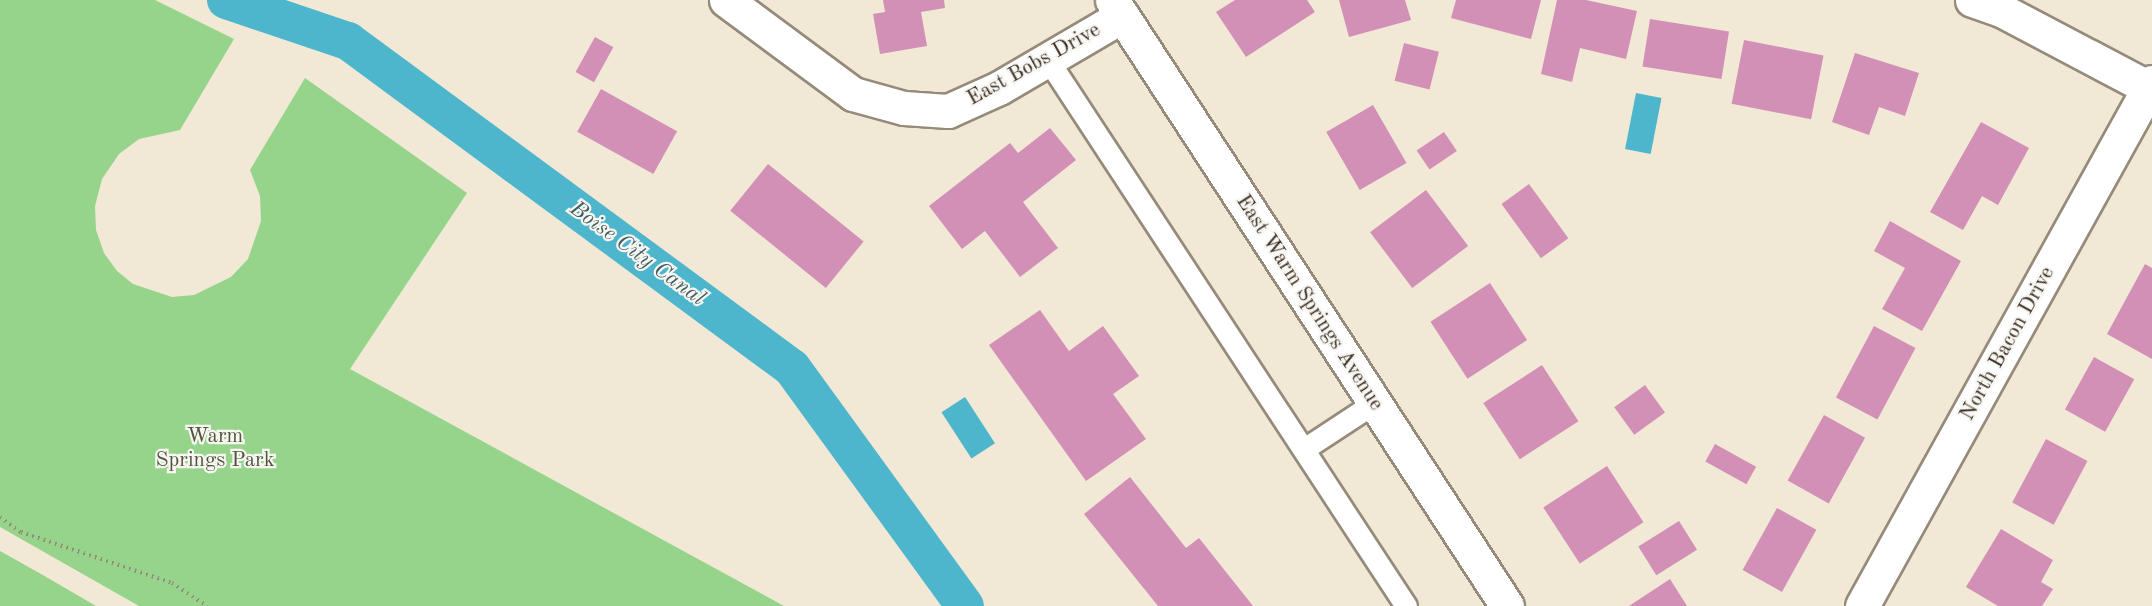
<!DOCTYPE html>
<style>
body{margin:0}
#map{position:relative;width:2152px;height:606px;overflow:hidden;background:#f1e9d5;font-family:"Old Standard TT",serif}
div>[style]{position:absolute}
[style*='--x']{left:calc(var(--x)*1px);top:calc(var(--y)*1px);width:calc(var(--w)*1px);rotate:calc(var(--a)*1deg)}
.green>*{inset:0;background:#95d48a}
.water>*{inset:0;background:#4db5cc;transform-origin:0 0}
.canal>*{height:38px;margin:-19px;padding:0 19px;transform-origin:19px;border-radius:19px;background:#4db5cc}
.building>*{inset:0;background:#d290b6;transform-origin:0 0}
.path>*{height:4px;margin-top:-2px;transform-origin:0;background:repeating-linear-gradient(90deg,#968a7a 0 1.5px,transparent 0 6px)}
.roads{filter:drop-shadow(2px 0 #968a7a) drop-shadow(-2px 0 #968a7a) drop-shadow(0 2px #968a7a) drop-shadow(0 -2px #968a7a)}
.lane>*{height:21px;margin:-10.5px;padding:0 10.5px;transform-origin:10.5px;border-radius:10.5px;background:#fff}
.street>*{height:33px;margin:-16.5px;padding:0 16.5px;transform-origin:16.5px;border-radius:16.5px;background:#fff}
.secondary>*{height:33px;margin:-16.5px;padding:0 16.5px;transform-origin:16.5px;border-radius:16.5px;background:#fff}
span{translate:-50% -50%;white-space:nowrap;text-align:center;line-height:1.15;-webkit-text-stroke:4.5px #f6f6f2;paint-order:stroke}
.street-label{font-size:21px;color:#3b2a1e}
.park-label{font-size:21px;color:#525439}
.water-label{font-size:22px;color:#415b5b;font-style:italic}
</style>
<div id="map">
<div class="green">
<i style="clip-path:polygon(0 0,155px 0,234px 39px,180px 130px,139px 139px,119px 154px,102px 179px,95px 206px,96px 230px,104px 253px,117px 271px,133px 284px,172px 297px,194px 295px,231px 277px,248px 259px,261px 221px,260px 196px,250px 170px,305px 78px,467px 193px,350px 369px,784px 606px,139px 606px,0 527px)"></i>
<i style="clip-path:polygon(0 551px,41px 574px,96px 606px,0 606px)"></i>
</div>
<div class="water">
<i style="left:1636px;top:93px;width:26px;height:57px;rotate:11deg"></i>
<i style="left:965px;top:397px;width:55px;height:28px;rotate:57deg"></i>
</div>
<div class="canal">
<i style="--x:226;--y:0;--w:129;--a:18.6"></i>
<i style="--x:348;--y:41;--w:551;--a:36.37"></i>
<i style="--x:792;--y:368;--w:294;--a:54"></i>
</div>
<div class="building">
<i style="clip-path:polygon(883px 0,944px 0,945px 8px,921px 12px,927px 46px,880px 54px,873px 14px,885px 12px)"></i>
<i style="clip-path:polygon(1235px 0,1307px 0,1315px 12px,1246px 57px,1216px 12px)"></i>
<i style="clip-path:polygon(1339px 0,1405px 0,1411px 20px,1349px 37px)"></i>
<i style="clip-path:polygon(1456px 0,1541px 0,1531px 39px,1451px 18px)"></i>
<i style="clip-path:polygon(1557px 0,1586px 0,1637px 11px,1626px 59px,1580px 48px,1572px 82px,1541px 74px)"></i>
<i style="left:1650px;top:19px;width:80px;height:48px;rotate:9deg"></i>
<i style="left:595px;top:37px;width:21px;height:40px;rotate:29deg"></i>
<i style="left:1744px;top:40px;width:81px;height:65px;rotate:11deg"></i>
<i style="left:1404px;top:43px;width:36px;height:39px;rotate:14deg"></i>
<i style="clip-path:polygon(1855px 53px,1919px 73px,1905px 116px,1879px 107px,1869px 135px,1832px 122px)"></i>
<i style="left:601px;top:89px;width:87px;height:49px;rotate:29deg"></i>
<i style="left:1373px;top:105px;width:67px;height:54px;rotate:60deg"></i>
<i style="clip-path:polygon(1981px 122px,2029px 148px,1998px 205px,1982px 196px,1963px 230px,1930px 212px)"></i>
<i style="clip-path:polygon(1050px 128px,1076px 160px,1023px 202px,1058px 248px,1020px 277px,985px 231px,962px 249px,929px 206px,1010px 143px,1018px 153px)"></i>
<i style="left:1444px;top:132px;width:23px;height:33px;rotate:56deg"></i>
<i style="left:768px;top:164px;width:123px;height:60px;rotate:39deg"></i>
<i style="left:1529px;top:184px;width:67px;height:34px;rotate:54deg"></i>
<i style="left:1426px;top:190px;width:70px;height:70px;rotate:53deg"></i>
<i style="clip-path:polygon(1890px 221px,1961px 261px,1922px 331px,1882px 309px,1905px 268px,1874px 251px)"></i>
<i style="clip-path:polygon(2145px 264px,2152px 268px,2152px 359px,2107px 334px)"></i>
<i style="left:1490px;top:283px;width:68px;height:71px;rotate:57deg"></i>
<i style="clip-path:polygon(1040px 310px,1069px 351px,1103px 326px,1139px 376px,1113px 394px,1146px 439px,1086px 481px,989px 345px)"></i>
<i style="left:1874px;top:326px;width:47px;height:81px;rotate:28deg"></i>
<i style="left:2094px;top:357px;width:46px;height:60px;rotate:29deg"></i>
<i style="left:1542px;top:365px;width:67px;height:70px;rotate:57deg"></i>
<i style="left:1645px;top:385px;width:34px;height:38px;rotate:54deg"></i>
<i style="left:1824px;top:415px;width:47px;height:75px;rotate:29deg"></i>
<i style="left:2046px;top:439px;width:47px;height:72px;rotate:28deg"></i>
<i style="left:1715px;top:444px;width:47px;height:20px;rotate:29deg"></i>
<i style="left:1607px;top:466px;width:67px;height:76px;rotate:57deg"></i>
<i style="clip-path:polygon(1130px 477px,1186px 548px,1199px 538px,1253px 606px,1158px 606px,1084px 514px)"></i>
<i style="left:1777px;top:508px;width:45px;height:71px;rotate:29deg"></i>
<i style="left:1679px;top:521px;width:34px;height:48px;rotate:58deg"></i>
<i style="clip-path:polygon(2001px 529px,2053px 560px,2041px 582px,2053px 589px,2042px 606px,1998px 606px,1966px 587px)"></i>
<i style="clip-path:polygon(1670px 579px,1687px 606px,1629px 606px)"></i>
</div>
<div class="path">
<i style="--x:0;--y:517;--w:26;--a:36"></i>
<i style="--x:21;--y:532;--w:159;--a:18.7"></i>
<i style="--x:172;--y:583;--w:42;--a:33.3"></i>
</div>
<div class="roads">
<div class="lane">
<i style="--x:1048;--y:60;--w:653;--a:56.75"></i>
<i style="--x:1304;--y:449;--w:84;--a:-33.3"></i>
</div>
<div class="street">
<i style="--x:726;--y:0;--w:158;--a:36.5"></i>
<i style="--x:853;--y:94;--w:53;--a:15.4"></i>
<i style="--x:904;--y:108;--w:44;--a:3.9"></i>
<i style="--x:948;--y:111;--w:56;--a:-24.3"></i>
<i style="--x:999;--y:88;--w:143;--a:-30.3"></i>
<i style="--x:1972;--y:0;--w:31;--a:19"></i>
<i style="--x:2001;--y:10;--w:167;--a:27.8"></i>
<i style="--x:1862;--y:606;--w:599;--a:-61.04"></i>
</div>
<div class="secondary">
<i style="--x:1112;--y:0;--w:723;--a:56.9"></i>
</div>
</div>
<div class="street-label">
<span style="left:1034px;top:65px;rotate:-29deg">East Bobs Drive</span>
<span style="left:1309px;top:303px;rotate:57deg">East Warm Springs Avenue</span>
<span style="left:2008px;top:344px;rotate:-61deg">North Bacon Drive</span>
</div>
<div class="park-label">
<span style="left:215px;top:449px">Warm<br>Springs Park</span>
</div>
<div class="water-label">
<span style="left:637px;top:254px;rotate:36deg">Boise City Canal</span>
</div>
</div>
